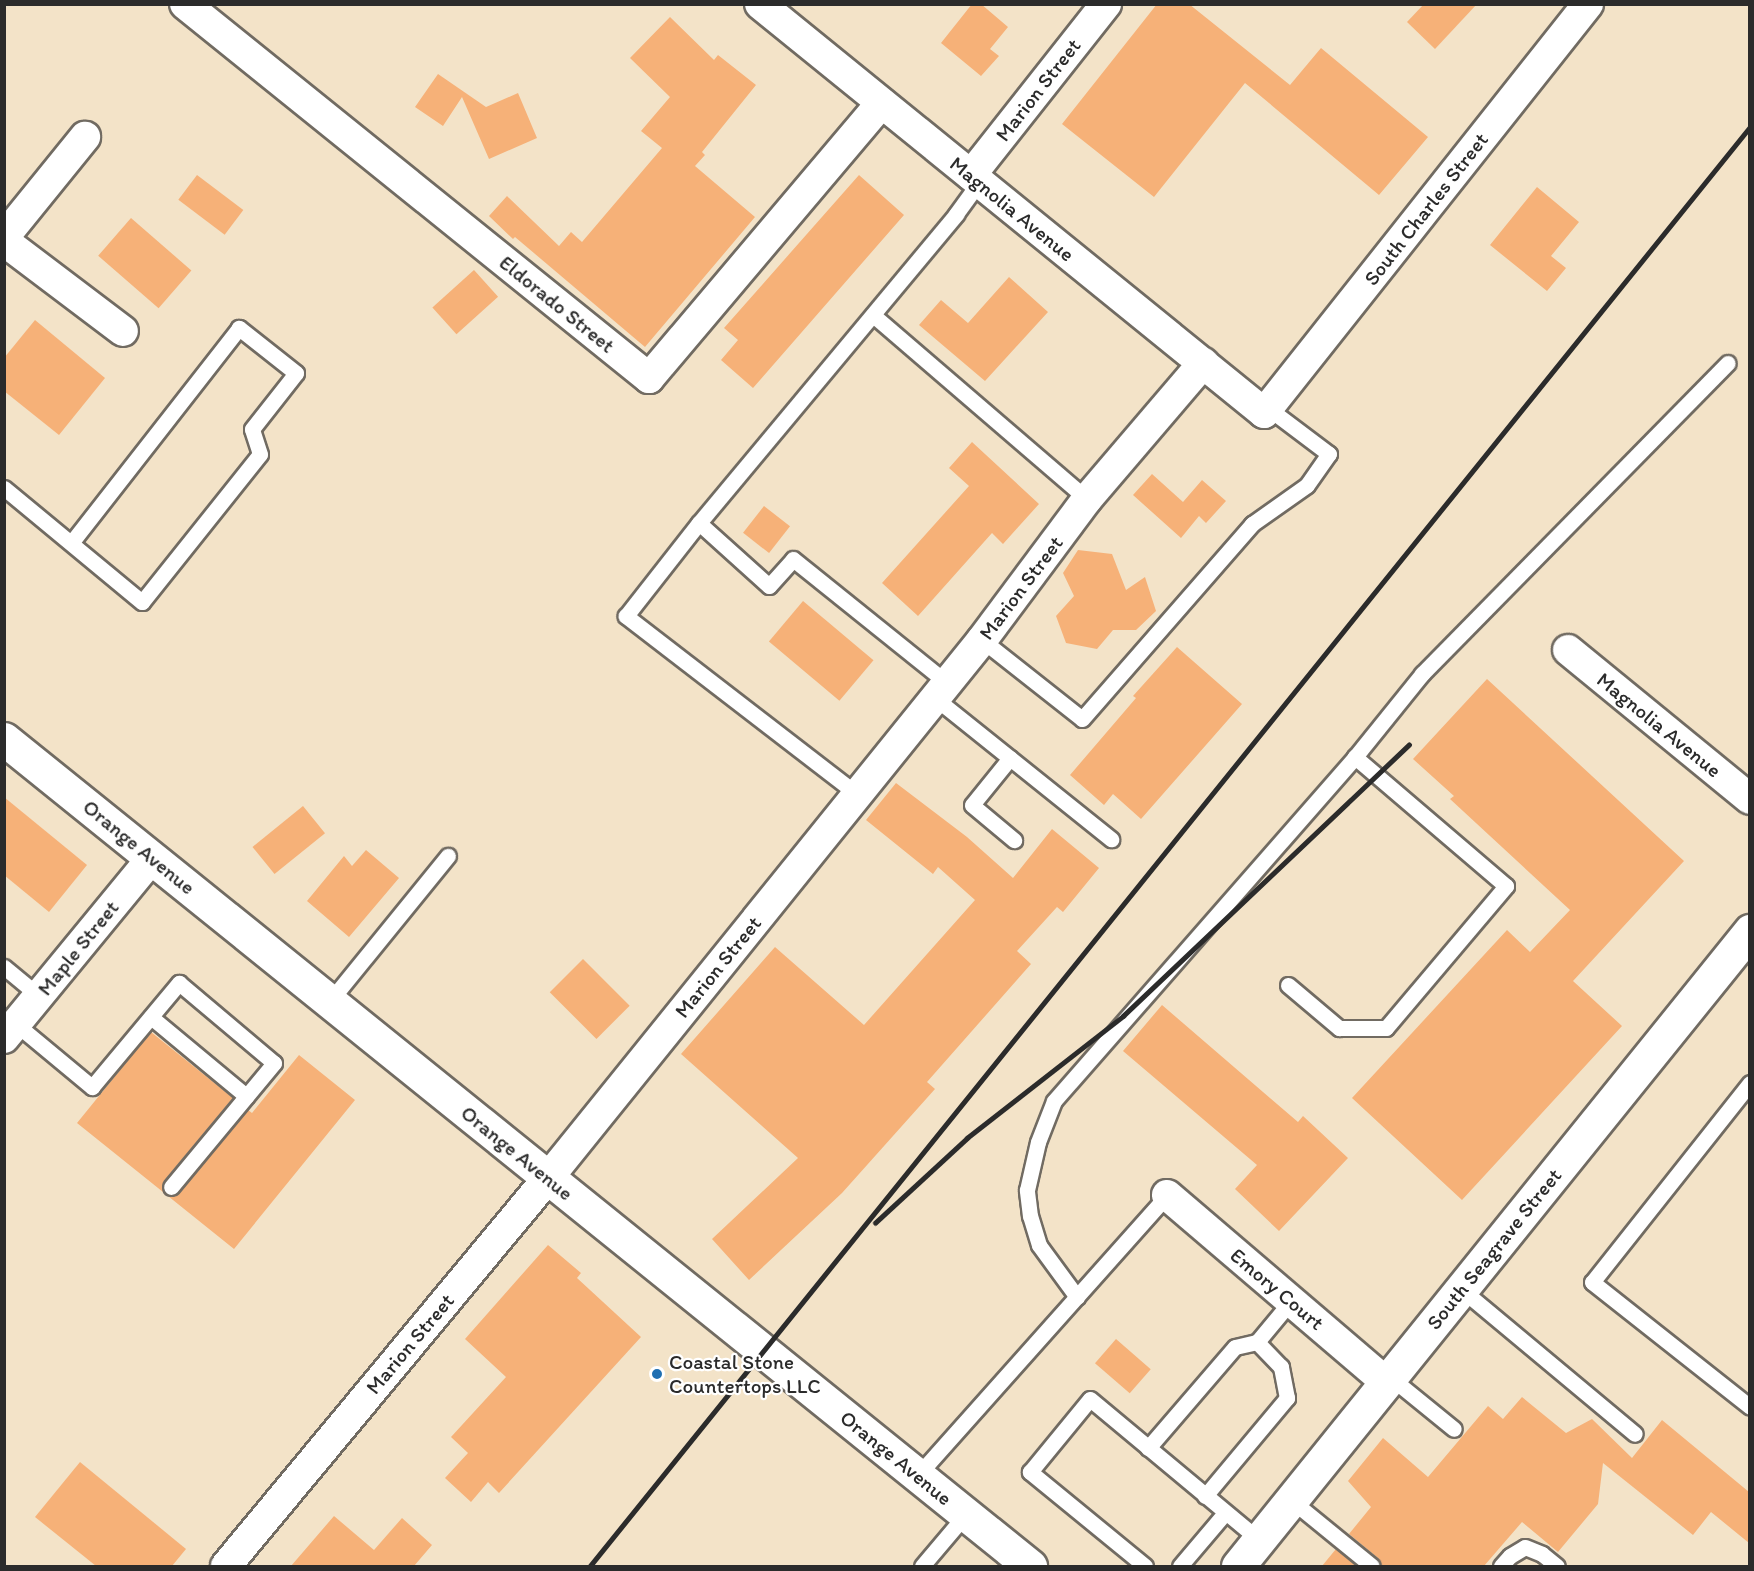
<!DOCTYPE html>
<style>
body{margin:0}
#map{position:relative;width:1754px;height:1571px;overflow:hidden;background:#f3e3c8;font-family:Itim,sans-serif}
div>[style]{position:absolute}
[style*='--x']{left:calc(var(--x)*1px);top:calc(var(--y)*1px);width:calc(var(--w)*1px);rotate:calc(var(--a)*1deg)}
.building>*{inset:0;background:#f6b178;transform-origin:0 0}
.roads{filter:drop-shadow(2px 0 #716b62) drop-shadow(-2px 0 #716b62) drop-shadow(0 2px #716b62) drop-shadow(0 -2px #716b62)}
.lane>*{height:15px;margin:-7.5px;padding:0 7.5px;transform-origin:7.5px;border-radius:7.5px;background:#fff}
.street>*{height:30px;margin:-15px;padding:0 15px;transform-origin:15px;border-radius:15px;background:#fff}
.secondary>*{height:33px;margin:-16.5px;padding:0 16.5px;transform-origin:16.5px;border-radius:16.5px;background:#fff}
.rail>*{height:4.5px;margin:-2.25px;padding:0 2.25px;transform-origin:2.25px;border-radius:2.25px;background:#2b2b2b}
.dots>*{width:16px;height:16px;translate:-50% -50%;box-sizing:border-box;border:3px solid #fff;border-radius:50%}
span{translate:-50% -50%;white-space:nowrap;text-align:center;line-height:1.15;-webkit-text-stroke:4.5px #fff;paint-order:stroke}
.street-label{font-size:21px;color:#2b2b2b}
.poi-label{font-size:21px;color:#2b2b2b}
.left{translate:0 -50%;text-align:left}
.frame{position:absolute;inset:0;border:6px solid #2b2b2b;pointer-events:none}
</style>
<div id="map">
<div class="building">
<i style="clip-path:polygon(972px 4px,981px 4px,1008px 27px,990px 49px,999px 56px,981px 76px,941px 43px)"></i>
<i style="clip-path:polygon(1157px 4px,1189px 4px,1290px 85px,1321px 48px,1428px 137px,1379px 195px,1245px 83px,1154px 197px,1062px 124px)"></i>
<i style="clip-path:polygon(1424px 4px,1477px 4px,1435px 49px,1407px 22px)"></i>
<i style="clip-path:polygon(670px 17px,714px 60px,718px 55px,756px 85px,702px 152px,705px 155px,695px 166px,755px 217px,645px 347px,515px 237px,513px 239px,489px 216px,507px 196px,559px 246px,571px 232px,582px 242px,662px 148px,641px 131px,670px 97px,630px 58px)"></i>
<i style="clip-path:polygon(438px 74px,486px 107px,518px 93px,537px 138px,489px 159px,462px 97px,443px 126px,415px 107px)"></i>
<i style="left:197px;top:175px;width:58px;height:31px;rotate:37deg"></i>
<i style="clip-path:polygon(859px 175px,904px 215px,753px 388px,721px 360px,738px 340px,724px 328px)"></i>
<i style="clip-path:polygon(1537px 187px,1579px 222px,1551px 256px,1566px 268px,1547px 291px,1490px 245px)"></i>
<i style="left:131px;top:218px;width:80px;height:50px;rotate:41deg"></i>
<i style="left:474px;top:270px;width:36px;height:56px;rotate:48deg"></i>
<i style="clip-path:polygon(1009px 277px,1048px 312px,985px 381px,919px 325px,941px 300px,968px 323px)"></i>
<i style="clip-path:polygon(35px 320px,105px 378px,59px 435px,4px 391px,4px 358px)"></i>
<i style="clip-path:polygon(972px 442px,1039px 504px,1003px 544px,992px 533px,918px 616px,882px 583px,969px 486px,949px 468px)"></i>
<i style="clip-path:polygon(1152px 474px,1183px 502px,1202px 480px,1226px 501px,1206px 523px,1199px 516px,1181px 538px,1133px 495px)"></i>
<i style="left:764px;top:506px;width:33px;height:34px;rotate:38deg"></i>
<i style="clip-path:polygon(1078px 550px,1112px 554px,1126px 590px,1145px 577px,1156px 611px,1136px 630px,1113px 630px,1097px 649px,1066px 643px,1056px 616px,1074px 596px,1063px 573px)"></i>
<i style="left:803px;top:601px;width:92px;height:53px;rotate:40deg"></i>
<i style="clip-path:polygon(1177px 647px,1242px 704px,1141px 819px,1113px 794px,1104px 805px,1070px 775px,1136px 698px,1133px 696px)"></i>
<i style="clip-path:polygon(1487px 679px,1684px 861px,1573px 981px,1622px 1026px,1462px 1200px,1352px 1098px,1507px 930px,1530px 952px,1570px 910px,1450px 799px,1454px 796px,1413px 759px)"></i>
<i style="clip-path:polygon(896px 783px,967px 837px,1013px 878px,1052px 829px,1099px 868px,1063px 912px,1057px 907px,1017px 951px,1031px 964px,927px 1082px,935px 1089px,842px 1193px,749px 1280px,712px 1239px,798px 1158px,681px 1054px,775px 947px,864px 1025px,975px 900px,938px 867px,933px 874px,866px 820px)"></i>
<i style="clip-path:polygon(4px 797px,87px 865px,49px 912px,4px 875px)"></i>
<i style="left:303px;top:806px;width:35px;height:65px;rotate:51deg"></i>
<i style="clip-path:polygon(366px 850px,399px 878px,349px 937px,307px 901px,344px 856px,352px 866px)"></i>
<i style="left:583px;top:959px;width:66px;height:47px;rotate:45deg"></i>
<i style="clip-path:polygon(1162px 1005px,1298px 1122px,1303px 1116px,1348px 1158px,1279px 1231px,1235px 1189px,1257px 1165px,1123px 1051px)"></i>
<i style="clip-path:polygon(151px 1032px,233px 1098px,164px 1181px,163px 1192px,77px 1123px)"></i>
<i style="clip-path:polygon(299px 1055px,355px 1100px,234px 1249px,168px 1196px,178px 1193px,248px 1110px,252px 1113px)"></i>
<i style="clip-path:polygon(548px 1245px,581px 1273px,577px 1278px,641px 1337px,499px 1493px,488px 1482px,471px 1502px,445px 1478px,468px 1453px,451px 1437px,506px 1377px,465px 1339px)"></i>
<i style="left:1116px;top:1339px;width:46px;height:32px;rotate:41deg"></i>
<i style="clip-path:polygon(1522px 1397px,1566px 1433px,1592px 1419px,1632px 1458px,1662px 1420px,1749px 1492px,1749px 1543px,1711px 1512px,1693px 1535px,1603px 1463px,1598px 1504px,1558px 1552px,1522px 1522px,1484px 1566px,1382px 1566px,1378px 1558px,1349px 1534px,1371px 1507px,1348px 1481px,1383px 1438px,1428px 1477px,1488px 1406px,1503px 1419px)"></i>
<i style="clip-path:polygon(80px 1462px,186px 1549px,172px 1566px,96px 1566px,35px 1517px)"></i>
<i style="clip-path:polygon(334px 1516px,374px 1550px,402px 1518px,432px 1545px,414px 1566px,291px 1566px)"></i>
<i style="clip-path:polygon(1336px 1549px,1357px 1566px,1322px 1566px)"></i>
</div>
<div class="roads">
<div class="lane">
<i style="--x:873;--y:315;--w:282;--a:40.7"></i>
<i style="--x:4;--y:488;--w:179;--a:39.6"></i>
<i style="--x:142;--y:602;--w:189;--a:-51.4"></i>
<i style="--x:260;--y:454;--w:26;--a:-108"></i>
<i style="--x:252;--y:429;--w:71;--a:-51.8"></i>
<i style="--x:296;--y:373;--w:73;--a:-141.7"></i>
<i style="--x:239;--y:328;--w:271;--a:128"></i>
<i style="--x:699;--y:523;--w:94;--a:42"></i>
<i style="--x:769;--y:586;--w:36;--a:-48"></i>
<i style="--x:793;--y:559;--w:198;--a:38.8"></i>
<i style="--x:982;--y:640;--w:127;--a:38.3"></i>
<i style="--x:1082;--y:719;--w:259;--a:-48.9"></i>
<i style="--x:1252;--y:524;--w:67;--a:-35.3"></i>
<i style="--x:1307;--y:485;--w:38;--a:-55"></i>
<i style="--x:1329;--y:454;--w:76;--a:-143"></i>
<i style="--x:935;--y:698;--w:226;--a:38.7"></i>
<i style="--x:1010;--y:758;--w:60;--a:129"></i>
<i style="--x:972;--y:805;--w:55;--a:39.8"></i>
<i style="--x:857;--y:794;--w:292;--a:-142.4"></i>
<i style="--x:626;--y:616;--w:118;--a:-51.9"></i>
<i style="--x:699;--y:523;--w:402;--a:-50.2"></i>
<i style="--x:956;--y:214;--w:39;--a:-54"></i>
<i style="--x:4;--y:967;--w:45;--a:39.6"></i>
<i style="--x:1288;--y:985;--w:67;--a:40.1"></i>
<i style="--x:1339;--y:1028;--w:47;--a:0"></i>
<i style="--x:1386;--y:1028;--w:186;--a:-49.8"></i>
<i style="--x:1506;--y:886;--w:199;--a:-139.5"></i>
<i style="--x:330;--y:1001;--w:187;--a:-50.9"></i>
<i style="--x:151;--y:1017;--w:124;--a:39.7"></i>
<i style="--x:16;--y:1024;--w:99;--a:39.7"></i>
<i style="--x:92;--y:1087;--w:136;--a:-50.1"></i>
<i style="--x:179;--y:983;--w:124;--a:40.1"></i>
<i style="--x:274;--y:1063;--w:161;--a:129.7"></i>
<i style="--x:1750;--y:1083;--w:254;--a:128.4"></i>
<i style="--x:1592;--y:1282;--w:201;--a:38.3"></i>
<i style="--x:1461;--y:1289;--w:226;--a:39.8"></i>
<i style="--x:1077;--y:1297;--w:64;--a:-126.2"></i>
<i style="--x:1039;--y:1245;--w:30;--a:-107"></i>
<i style="--x:1030;--y:1216;--w:26;--a:-97"></i>
<i style="--x:1027;--y:1190;--w:49;--a:-77.1"></i>
<i style="--x:1038;--y:1142;--w:44;--a:-68.7"></i>
<i style="--x:1054;--y:1101;--w:457;--a:-48.8"></i>
<i style="--x:1355;--y:757;--w:107;--a:-51.1"></i>
<i style="--x:1422;--y:674;--w:436;--a:-45.5"></i>
<i style="--x:1390;--y:1377;--w:82;--a:39.1"></i>
<i style="--x:1148;--y:1448;--w:133;--a:-49.3"></i>
<i style="--x:1235;--y:1347;--w:23;--a:-13"></i>
<i style="--x:1257;--y:1342;--w:53;--a:-50.3"></i>
<i style="--x:917;--y:1476;--w:376;--a:-48.3"></i>
<i style="--x:1205;--y:1496;--w:128;--a:-50.1"></i>
<i style="--x:1287;--y:1398;--w:32;--a:-101"></i>
<i style="--x:1281;--y:1367;--w:35;--a:-134"></i>
<i style="--x:1291;--y:1500;--w:104;--a:39.2"></i>
<i style="--x:922;--y:1566;--w:68;--a:-49.8"></i>
<i style="--x:1145;--y:1566;--w:149;--a:-140.7"></i>
<i style="--x:1030;--y:1472;--w:94;--a:-50.6"></i>
<i style="--x:1090;--y:1399;--w:220;--a:39.8"></i>
<i style="--x:1180;--y:1566;--w:70;--a:-49.7"></i>
<i style="--x:1501;--y:1566;--w:13;--a:-48"></i>
<i style="--x:1510;--y:1556;--w:17;--a:-31"></i>
<i style="--x:1525;--y:1547;--w:18;--a:22"></i>
<i style="--x:1542;--y:1554;--w:19;--a:39"></i>
</div>
<div class="street">
<i style="--x:185;--y:4;--w:596;--a:38.87"></i>
<i style="--x:649;--y:378;--w:360;--a:-49.8"></i>
<i style="--x:760;--y:4;--w:649;--a:39.06"></i>
<i style="--x:1264;--y:413;--w:522;--a:-51.61"></i>
<i style="--x:971;--y:175;--w:218;--a:-51.7"></i>
<i style="--x:4;--y:237;--w:129;--a:-51"></i>
<i style="--x:4;--y:241;--w:149;--a:37.1"></i>
<i style="--x:1568;--y:650;--w:235;--a:39.3"></i>
<i style="--x:4;--y:1038;--w:233;--a:-50.6"></i>
<i style="--x:1167;--y:1195;--w:288;--a:40.5"></i>
<i style="--x:226;--y:1566;--w:504;--a:-50.31"></i>
<i style="--x:548;--y:1178;--w:691;--a:-51.11"></i>
<i style="--x:982;--y:640;--w:176;--a:-53.3"></i>
<i style="--x:1087;--y:499;--w:179;--a:-49.5"></i>
</div>
<div class="secondary">
<i style="--x:4;--y:739;--w:1318;--a:38.87"></i>
<i style="--x:1238;--y:1566;--w:816;--a:-51.12"></i>
</div>
</div>
<div class="rail">
<i style="--x:875;--y:1223;--w:125;--a:-42.7"></i>
<i style="--x:967;--y:1138;--w:198;--a:-38"></i>
<i style="--x:1123;--y:1016;--w:394;--a:-43.5"></i>
<i style="--x:590;--y:1566;--w:1848;--a:-51.13"></i>
</div>
<div class="dots">
<i style="left:657px;top:1374px;background:#1f6fb2"></i>
</div>
<div class="street-label">
<span style="left:1038px;top:90px;rotate:-52deg">Marion Street</span>
<span style="left:1012px;top:209px;rotate:39deg">Magnolia Avenue</span>
<span style="left:1426px;top:209px;rotate:-52deg">South Charles Street</span>
<span style="left:557px;top:304px;rotate:39deg">Eldorado Street</span>
<span style="left:1021px;top:588px;rotate:-53deg">Marion Street</span>
<span style="left:1659px;top:725px;rotate:39deg">Magnolia Avenue</span>
<span style="left:139px;top:847px;rotate:39deg">Orange Avenue</span>
<span style="left:78px;top:948px;rotate:-51deg">Maple Street</span>
<span style="left:718px;top:967px;rotate:-51deg">Marion Street</span>
<span style="left:517px;top:1153px;rotate:39deg">Orange Avenue</span>
<span style="left:1494px;top:1249px;rotate:-51deg">South Seagrave Street</span>
<span style="left:1277px;top:1289px;rotate:40deg">Emory Court</span>
<span style="left:410px;top:1344px;rotate:-50deg">Marion Street</span>
<span style="left:896px;top:1458px;rotate:39deg">Orange Avenue</span>
</div>
<div class="poi-label">
<span class="left" style="left:669px;top:1374px">Coastal Stone<br>Countertops LLC</span>
</div>
<div class="frame"></div>
</div>
